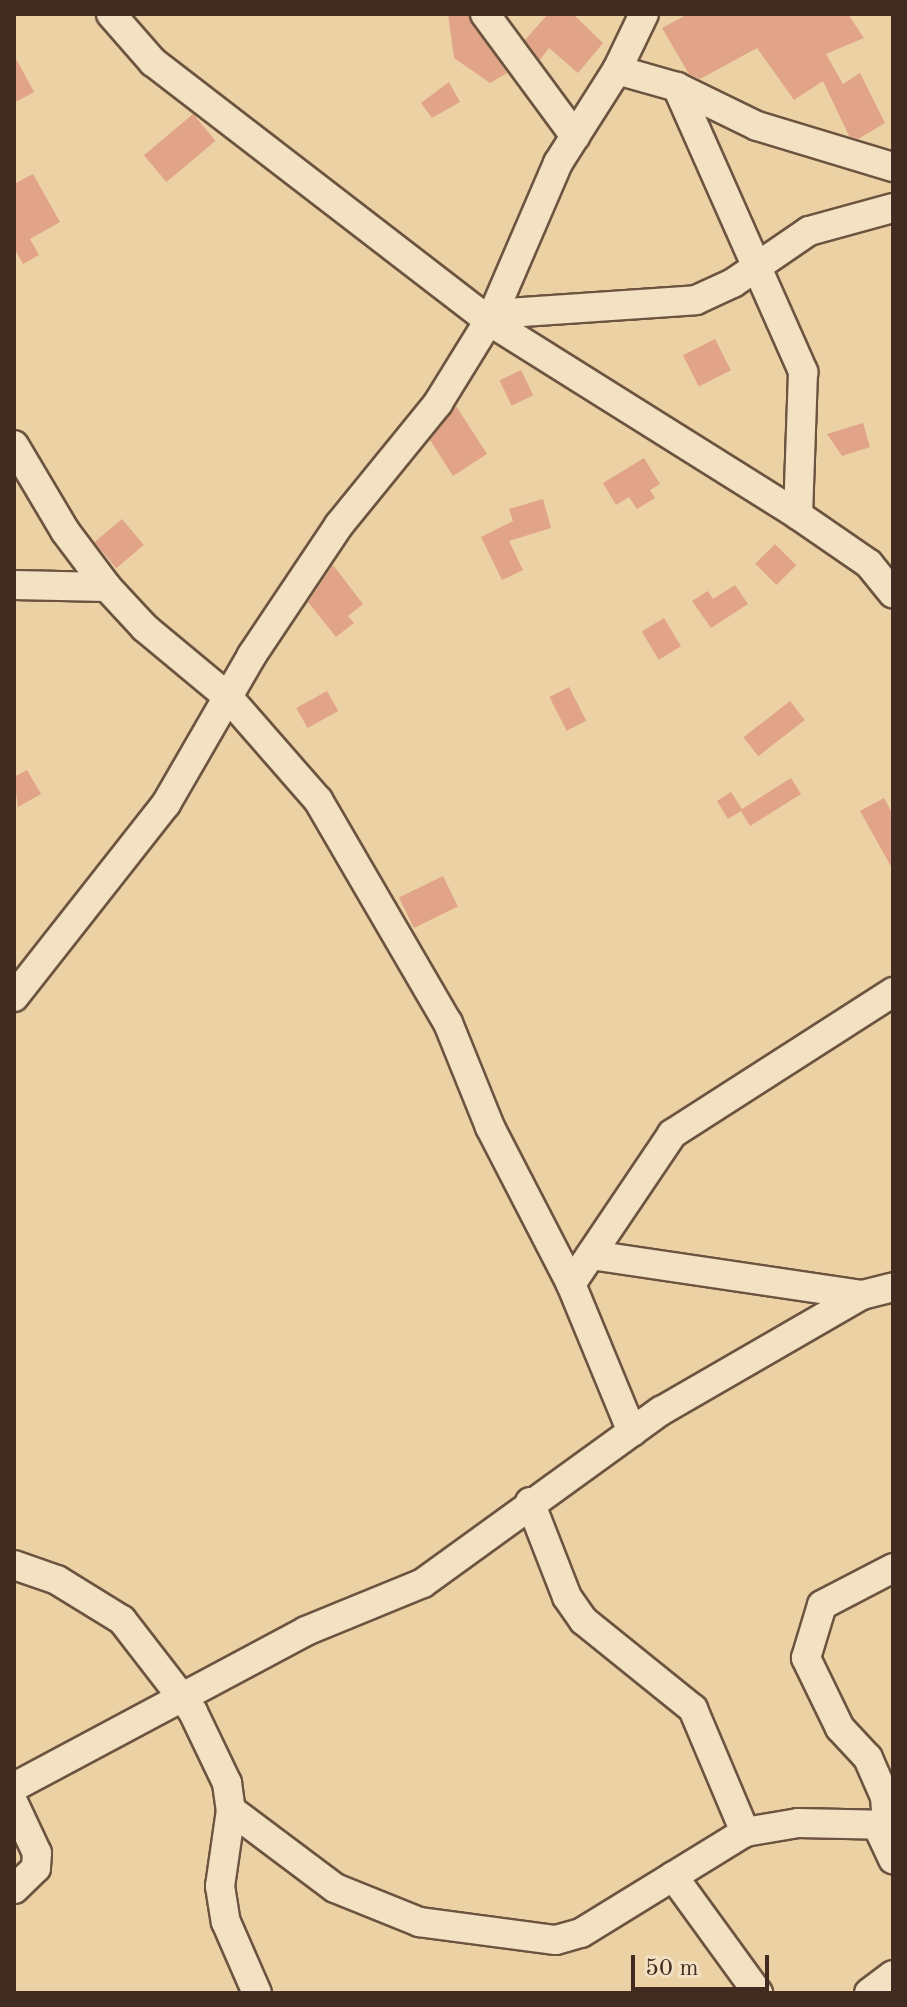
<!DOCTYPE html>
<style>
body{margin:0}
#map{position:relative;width:907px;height:2007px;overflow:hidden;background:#ecd1a4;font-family:"Old Standard TT",serif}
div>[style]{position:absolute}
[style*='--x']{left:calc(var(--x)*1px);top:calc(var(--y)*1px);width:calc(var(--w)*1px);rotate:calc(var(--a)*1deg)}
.building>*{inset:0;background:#e1a488;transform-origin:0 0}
.roads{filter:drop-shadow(2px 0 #6c5441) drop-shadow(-2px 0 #6c5441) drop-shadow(0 2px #6c5441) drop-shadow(0 -2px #6c5441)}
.minor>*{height:28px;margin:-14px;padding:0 14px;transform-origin:14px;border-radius:14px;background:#f3e1c4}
span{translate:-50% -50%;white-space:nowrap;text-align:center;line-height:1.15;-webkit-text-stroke:8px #f3e1c4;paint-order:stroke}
.frame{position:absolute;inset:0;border:16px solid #422b20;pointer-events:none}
.scale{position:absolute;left:631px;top:1955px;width:138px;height:36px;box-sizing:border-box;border:4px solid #422b20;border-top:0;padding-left:10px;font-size:24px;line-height:28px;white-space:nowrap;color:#422b20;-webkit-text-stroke:6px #f3e1c4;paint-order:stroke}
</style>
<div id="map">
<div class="building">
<i style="clip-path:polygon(448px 14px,468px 14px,507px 73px,490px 83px,454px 58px)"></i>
<i style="clip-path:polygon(548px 14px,573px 14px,603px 43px,578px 73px,549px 48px,540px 60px,525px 40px)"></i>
<i style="clip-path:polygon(688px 14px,848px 14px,864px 38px,826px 54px,843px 84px,860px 73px,885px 123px,858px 139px,849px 136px,823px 81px,794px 100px,757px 48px,700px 79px,689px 74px,662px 28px)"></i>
<i style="clip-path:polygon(14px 55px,34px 92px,14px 103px)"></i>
<i style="clip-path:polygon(449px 82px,460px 102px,432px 118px,421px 103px)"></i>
<i style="left:193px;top:114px;width:35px;height:64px;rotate:50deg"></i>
<i style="clip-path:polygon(33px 174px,60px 222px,30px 239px,39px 255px,23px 264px,14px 248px,14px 184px)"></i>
<i style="left:715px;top:339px;width:35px;height:36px;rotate:63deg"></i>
<i style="left:521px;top:370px;width:28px;height:24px;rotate:64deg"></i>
<i style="clip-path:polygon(456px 406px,487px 454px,453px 476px,430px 440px)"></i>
<i style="clip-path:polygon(863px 423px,870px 447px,842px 456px,827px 434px)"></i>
<i style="clip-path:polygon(644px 458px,660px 484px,650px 490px,655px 498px,637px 509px,629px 497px,616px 505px,603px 483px)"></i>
<i style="clip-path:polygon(543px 499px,551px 528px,509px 541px,523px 570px,502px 580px,481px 537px,513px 521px,509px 509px)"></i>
<i style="left:122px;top:519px;width:34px;height:36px;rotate:50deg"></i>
<i style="left:775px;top:544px;width:30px;height:28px;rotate:45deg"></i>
<i style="clip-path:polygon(333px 565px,363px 604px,348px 616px,354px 623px,336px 637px,308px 602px)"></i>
<i style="clip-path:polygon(735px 585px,748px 604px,711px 628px,692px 601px,708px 591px,713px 599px)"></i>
<i style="left:664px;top:618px;width:33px;height:26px;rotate:59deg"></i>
<i style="left:569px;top:687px;width:38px;height:22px;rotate:63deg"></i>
<i style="left:327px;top:691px;width:23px;height:35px;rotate:61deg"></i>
<i style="left:790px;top:701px;width:24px;height:59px;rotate:52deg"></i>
<i style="clip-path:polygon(27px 770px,41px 794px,18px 807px,14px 777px)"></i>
<i style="clip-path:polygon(791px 778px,801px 794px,750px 826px,741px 811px,728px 819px,717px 801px,731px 792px,742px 809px)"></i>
<i style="clip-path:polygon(884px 798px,893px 815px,893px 870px,860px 811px)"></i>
<i style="left:443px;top:876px;width:34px;height:49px;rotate:64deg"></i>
</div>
<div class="roads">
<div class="minor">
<i style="--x:111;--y:14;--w:64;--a:48.8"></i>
<i style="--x:153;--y:62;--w:424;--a:37.6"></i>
<i style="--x:489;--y:321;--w:365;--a:32.1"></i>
<i style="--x:798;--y:515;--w:86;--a:34.6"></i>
<i style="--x:869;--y:564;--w:38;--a:51"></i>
<i style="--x:485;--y:14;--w:152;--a:53.6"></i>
<i style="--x:617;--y:70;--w:62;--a:15.8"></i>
<i style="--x:677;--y:87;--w:89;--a:26"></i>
<i style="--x:757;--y:126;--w:142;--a:16.8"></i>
<i style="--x:677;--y:87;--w:312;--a:66.1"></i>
<i style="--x:803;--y:372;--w:143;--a:92"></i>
<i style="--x:493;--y:314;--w:203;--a:-3.9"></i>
<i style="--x:696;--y:300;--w:41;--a:-24.7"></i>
<i style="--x:733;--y:283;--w:92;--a:-34.4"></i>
<i style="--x:809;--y:231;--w:87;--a:-15.3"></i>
<i style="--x:14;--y:445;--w:100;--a:59.3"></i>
<i style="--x:65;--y:531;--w:70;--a:53.1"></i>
<i style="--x:107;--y:587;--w:56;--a:47.2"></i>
<i style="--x:145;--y:628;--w:108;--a:39.7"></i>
<i style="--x:228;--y:697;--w:137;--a:48.9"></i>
<i style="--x:318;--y:800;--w:258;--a:59.8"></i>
<i style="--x:448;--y:1023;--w:112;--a:68"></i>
<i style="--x:490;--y:1127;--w:177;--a:62.7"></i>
<i style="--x:571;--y:1284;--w:160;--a:67.6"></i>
<i style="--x:14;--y:585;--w:93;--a:1.2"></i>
<i style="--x:14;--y:997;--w:246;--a:-51.8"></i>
<i style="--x:166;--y:804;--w:172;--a:-60"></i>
<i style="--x:252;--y:655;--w:156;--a:-56.2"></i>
<i style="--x:339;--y:525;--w:157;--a:-50.9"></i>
<i style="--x:438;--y:403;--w:105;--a:-58.3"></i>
<i style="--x:493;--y:314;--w:164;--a:-66.7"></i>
<i style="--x:558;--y:163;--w:110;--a:-57.6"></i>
<i style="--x:617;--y:70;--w:62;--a:-64.3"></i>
<i style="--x:591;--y:1255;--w:274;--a:8.4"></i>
<i style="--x:571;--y:1284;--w:181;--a:-56"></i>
<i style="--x:672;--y:1134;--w:263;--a:-32.7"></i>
<i style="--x:530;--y:1502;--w:102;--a:68.7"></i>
<i style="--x:567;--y:1597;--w:29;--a:55"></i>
<i style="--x:584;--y:1621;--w:140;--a:38.9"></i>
<i style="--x:693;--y:1709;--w:134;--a:67.1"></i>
<i style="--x:14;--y:1565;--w:46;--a:19.2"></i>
<i style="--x:57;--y:1580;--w:76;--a:31.6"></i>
<i style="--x:122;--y:1620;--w:116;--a:52.3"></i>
<i style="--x:193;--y:1712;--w:79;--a:64.4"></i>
<i style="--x:227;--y:1783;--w:27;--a:82"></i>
<i style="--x:231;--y:1810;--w:77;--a:98.2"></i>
<i style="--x:220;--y:1886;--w:36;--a:81"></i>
<i style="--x:226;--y:1922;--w:77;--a:66.4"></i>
<i style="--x:14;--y:1787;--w:331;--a:-28.1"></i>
<i style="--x:306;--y:1631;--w:126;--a:-22.3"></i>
<i style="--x:423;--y:1583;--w:294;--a:-35.9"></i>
<i style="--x:661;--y:1411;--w:232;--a:-30"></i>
<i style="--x:862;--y:1295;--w:32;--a:-14"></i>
<i style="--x:14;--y:1804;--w:54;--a:64.9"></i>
<i style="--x:37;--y:1853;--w:15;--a:94"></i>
<i style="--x:36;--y:1868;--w:30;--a:136"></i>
<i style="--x:231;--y:1810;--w:130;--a:36.9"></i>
<i style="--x:335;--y:1888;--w:91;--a:22"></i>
<i style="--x:419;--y:1922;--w:138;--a:7.5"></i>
<i style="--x:556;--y:1940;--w:26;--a:-16"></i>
<i style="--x:581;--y:1933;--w:193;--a:-31.6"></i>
<i style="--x:745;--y:1832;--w:54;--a:-9.6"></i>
<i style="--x:798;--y:1823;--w:95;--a:1.2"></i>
<i style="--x:877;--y:1825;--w:38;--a:65"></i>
<i style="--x:887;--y:1825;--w:28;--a:-94"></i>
<i style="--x:885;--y:1797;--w:43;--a:-113.6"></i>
<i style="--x:868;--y:1758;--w:41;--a:-133"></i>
<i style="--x:840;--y:1728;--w:78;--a:-115.9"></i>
<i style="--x:806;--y:1658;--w:55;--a:-73.2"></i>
<i style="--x:822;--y:1605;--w:80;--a:-27.5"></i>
<i style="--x:673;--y:1876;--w:145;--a:54"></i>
<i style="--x:869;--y:1993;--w:30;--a:-37"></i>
</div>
</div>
<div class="frame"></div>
<div class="scale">50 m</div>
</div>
